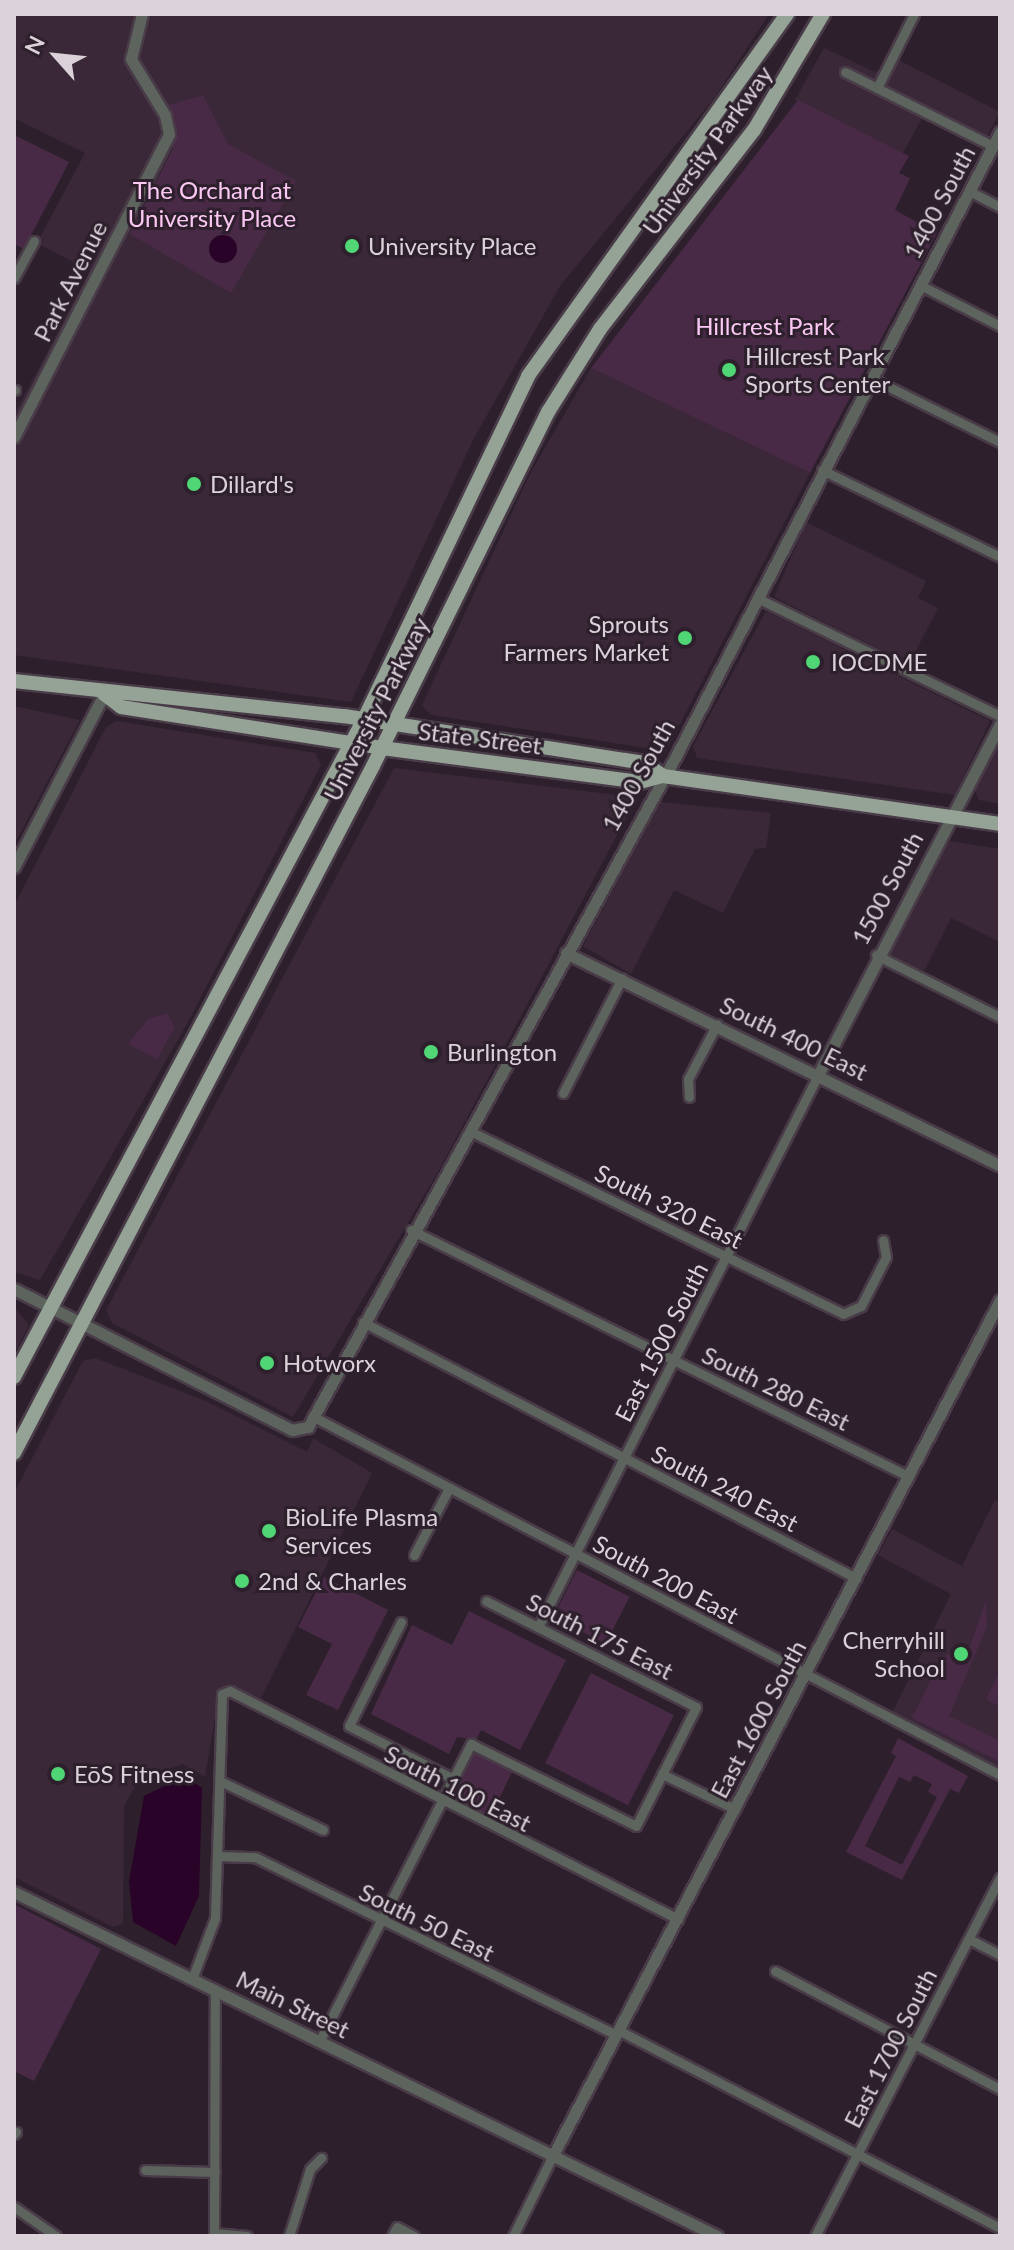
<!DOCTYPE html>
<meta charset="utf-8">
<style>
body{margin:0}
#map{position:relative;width:1014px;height:2250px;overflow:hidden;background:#2d202c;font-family:Lato,sans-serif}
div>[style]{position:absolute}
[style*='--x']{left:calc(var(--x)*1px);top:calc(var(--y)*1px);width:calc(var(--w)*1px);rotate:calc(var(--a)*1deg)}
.built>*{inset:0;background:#3a2838}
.green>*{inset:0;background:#492a46;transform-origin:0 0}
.water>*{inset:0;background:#2a0328}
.round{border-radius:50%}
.roads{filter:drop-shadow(2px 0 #493c48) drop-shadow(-2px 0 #493c48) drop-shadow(0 2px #493c48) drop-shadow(0 -2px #493c48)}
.minor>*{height:9px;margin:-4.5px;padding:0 4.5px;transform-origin:4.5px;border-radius:4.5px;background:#5d645e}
.tertiary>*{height:11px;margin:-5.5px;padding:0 5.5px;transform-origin:5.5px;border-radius:5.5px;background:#5d645e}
.primary>*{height:14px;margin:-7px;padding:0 7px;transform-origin:7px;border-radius:7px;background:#95a397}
.dots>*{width:22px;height:22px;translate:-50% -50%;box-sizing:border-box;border:4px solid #2d202c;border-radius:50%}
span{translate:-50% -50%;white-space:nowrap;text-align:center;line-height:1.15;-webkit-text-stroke:6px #2d202c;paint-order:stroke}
.street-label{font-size:24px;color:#dad1d9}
.park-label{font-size:24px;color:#fbc8f4}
.poi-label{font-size:24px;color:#dad1d9}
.left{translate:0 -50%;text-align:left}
.right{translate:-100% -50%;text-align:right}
.frame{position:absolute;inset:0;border:16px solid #dad1d9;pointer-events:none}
.north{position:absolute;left:16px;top:16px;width:80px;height:80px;-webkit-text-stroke:6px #2d202c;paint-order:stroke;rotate:297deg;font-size:22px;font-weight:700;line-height:32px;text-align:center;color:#dad1d9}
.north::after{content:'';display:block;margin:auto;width:28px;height:36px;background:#dad1d9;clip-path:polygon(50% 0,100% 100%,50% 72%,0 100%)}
</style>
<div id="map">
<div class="built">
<i style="clip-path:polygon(14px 14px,769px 14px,715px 97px,560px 286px,473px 440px,351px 702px,14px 655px,14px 415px,90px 271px,37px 243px,85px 153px,14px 118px)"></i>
<i style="clip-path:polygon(824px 48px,875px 72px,900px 61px,1000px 112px,981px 148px,922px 118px,903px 153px,795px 100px)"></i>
<i style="clip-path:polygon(591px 368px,810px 473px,666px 751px,431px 715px,422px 705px,530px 474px)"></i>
<i style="clip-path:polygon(806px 522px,926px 581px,918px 598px,938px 608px,909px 664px,774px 597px)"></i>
<i style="clip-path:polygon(766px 611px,990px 721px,955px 795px,697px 758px,693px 746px)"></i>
<i style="clip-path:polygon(14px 706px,80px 720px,14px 845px)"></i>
<i style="clip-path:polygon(117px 721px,315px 753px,321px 765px,188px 1022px,40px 1280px,14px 1272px,14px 906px,106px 727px)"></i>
<i style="clip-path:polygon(1000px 736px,1000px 804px,979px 800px,974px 788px)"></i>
<i style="clip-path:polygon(394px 768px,626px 796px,634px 803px,442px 1165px,293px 1417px,112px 1323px,106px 1310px)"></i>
<i style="clip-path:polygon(660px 802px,771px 813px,766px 848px,755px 849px,723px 913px,674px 890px,631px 974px,583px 946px)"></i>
<i style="clip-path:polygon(949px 841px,1000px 849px,1000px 942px,951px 918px,924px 971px,890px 954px,889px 946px)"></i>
<i style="clip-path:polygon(14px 1307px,29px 1325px,14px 1354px)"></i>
<i style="clip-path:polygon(95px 1358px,206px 1401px,307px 1452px,313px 1438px,372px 1473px,261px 1698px,229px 1685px,220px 1689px,205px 1777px,183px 1764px,139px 1779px,124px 1806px,123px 1924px,113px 1927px,14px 1877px,14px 1493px,83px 1361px)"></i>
<i style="clip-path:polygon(995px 1500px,1000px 1502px,1000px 1767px,891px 1715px,951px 1594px,878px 1555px,892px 1529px,962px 1566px)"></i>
</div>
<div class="green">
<i style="clip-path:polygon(203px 95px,228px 144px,296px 181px,231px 293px,130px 234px,173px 149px,166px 106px)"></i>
<i style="clip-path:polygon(798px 100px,909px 156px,899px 173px,910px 178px,895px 210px,937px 233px,810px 473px,591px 368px)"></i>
<i style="clip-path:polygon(14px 135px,69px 162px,24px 249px,14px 244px)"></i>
<i style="clip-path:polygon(167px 1013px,175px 1027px,157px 1059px,128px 1044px,148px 1019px)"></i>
<i style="left:577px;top:1570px;width:59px;height:53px;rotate:27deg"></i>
<i style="clip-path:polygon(324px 1577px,388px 1610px,338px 1710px,306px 1695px,332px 1644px,298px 1627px)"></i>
<i style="clip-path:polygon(986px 1600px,987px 1626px,949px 1716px,1000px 1741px,1000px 1762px,912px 1718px,942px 1657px,970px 1646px)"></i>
<i style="clip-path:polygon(469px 1611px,566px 1660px,520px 1750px,481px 1730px,476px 1740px,457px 1737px,449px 1754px,371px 1714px,412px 1625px,452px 1645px)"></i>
<i style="clip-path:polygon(1000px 1671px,1000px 1707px,986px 1699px)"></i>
<i style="left:591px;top:1673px;width:93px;height:101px;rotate:27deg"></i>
<i style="clip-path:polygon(evenodd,898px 1738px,968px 1776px,959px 1793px,950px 1789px,902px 1880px,846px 1852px,896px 1756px,891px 1753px,898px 1738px,914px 1775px,932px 1784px,928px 1792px,937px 1797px,902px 1865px,865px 1846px,899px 1777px,910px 1782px,914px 1775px)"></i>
<i style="left:474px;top:1752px;width:43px;height:53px;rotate:26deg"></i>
<i style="clip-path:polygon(14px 1904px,101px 1949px,34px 2081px,14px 2071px)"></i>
</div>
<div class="water">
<i class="round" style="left:209px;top:235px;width:28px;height:28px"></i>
<i style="clip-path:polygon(184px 1776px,202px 1788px,199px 1896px,176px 1946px,133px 1922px,129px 1881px,144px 1796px)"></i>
</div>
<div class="roads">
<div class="minor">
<i style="--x:845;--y:72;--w:165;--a:26.6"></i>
<i style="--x:877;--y:88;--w:83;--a:-63.4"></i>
<i style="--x:969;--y:191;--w:35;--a:27"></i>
<i style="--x:14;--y:278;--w:42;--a:-61.6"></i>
<i style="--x:920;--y:285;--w:90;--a:27.1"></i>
<i style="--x:871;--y:378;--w:144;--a:26.4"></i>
<i style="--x:14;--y:390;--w:1;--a:0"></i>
<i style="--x:822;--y:470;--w:198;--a:26"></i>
<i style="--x:757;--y:598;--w:270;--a:25.9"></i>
<i style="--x:876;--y:955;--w:139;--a:26.6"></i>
<i style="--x:563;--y:1093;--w:129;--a:-62.8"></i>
<i style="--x:689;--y:1097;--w:18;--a:-93"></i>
<i style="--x:688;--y:1079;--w:62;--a:-62.2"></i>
<i style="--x:470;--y:1131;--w:415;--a:26.1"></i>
<i style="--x:843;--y:1314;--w:20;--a:-24"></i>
<i style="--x:861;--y:1306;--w:55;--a:-63"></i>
<i style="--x:886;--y:1257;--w:17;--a:-100"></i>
<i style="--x:411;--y:1230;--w:555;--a:26.33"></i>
<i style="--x:363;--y:1322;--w:556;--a:27.44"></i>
<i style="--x:314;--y:1417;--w:774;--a:27.56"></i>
<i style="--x:414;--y:1555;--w:76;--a:-62.4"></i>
<i style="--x:401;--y:1622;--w:116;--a:116.6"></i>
<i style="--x:349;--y:1726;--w:118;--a:26.8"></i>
<i style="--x:538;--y:1627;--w:619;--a:-63.1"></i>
<i style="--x:662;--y:1774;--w:81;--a:25.6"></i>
<i style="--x:220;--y:1781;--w:114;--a:25.4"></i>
<i style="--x:218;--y:1856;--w:37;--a:2"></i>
<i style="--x:255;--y:1857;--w:403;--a:26.2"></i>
<i style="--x:969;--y:1939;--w:35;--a:27"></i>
<i style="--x:775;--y:1971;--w:254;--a:27.7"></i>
<i style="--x:192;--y:1979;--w:65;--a:-69.3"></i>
<i style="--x:215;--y:1918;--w:224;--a:-88.2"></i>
<i style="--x:222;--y:1694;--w:9;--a:-21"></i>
<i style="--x:230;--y:1691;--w:503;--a:26.97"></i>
<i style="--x:620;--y:2031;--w:428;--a:27.4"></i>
<i style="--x:319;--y:2042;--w:335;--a:-63"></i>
<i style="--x:471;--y:1744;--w:184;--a:26.4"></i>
<i style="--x:636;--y:1826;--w:133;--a:-63.2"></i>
<i style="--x:696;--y:1707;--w:235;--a:-153.2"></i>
<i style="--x:14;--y:2134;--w:3;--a:-45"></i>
<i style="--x:145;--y:2170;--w:70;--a:1.6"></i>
<i style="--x:14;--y:2207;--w:51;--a:34.6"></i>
<i style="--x:214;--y:2233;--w:33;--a:5"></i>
<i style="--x:214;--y:2236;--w:245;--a:-89.8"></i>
<i style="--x:289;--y:2236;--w:70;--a:-72.6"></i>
<i style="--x:310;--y:2169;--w:16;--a:-45"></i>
<i style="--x:392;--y:2236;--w:10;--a:-61"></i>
<i style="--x:397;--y:2227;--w:19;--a:28"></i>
<i style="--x:513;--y:2236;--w:88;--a:-63.7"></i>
<i style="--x:815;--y:2236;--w:403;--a:-62.7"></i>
</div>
<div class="tertiary">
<i style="--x:14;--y:437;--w:340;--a:-62.9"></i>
<i style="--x:169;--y:134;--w:19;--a:-102"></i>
<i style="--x:165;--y:115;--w:66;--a:-121.3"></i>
<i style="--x:131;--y:59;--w:46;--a:-76.3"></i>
<i style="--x:14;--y:867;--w:195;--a:-62.5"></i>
<i style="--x:566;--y:953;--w:483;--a:26.1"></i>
<i style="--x:818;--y:1075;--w:395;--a:-62.6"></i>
<i style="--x:14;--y:1289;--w:312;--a:26.9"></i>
<i style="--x:292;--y:1430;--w:16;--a:-11"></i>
<i style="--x:308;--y:1427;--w:768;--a:-61.26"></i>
<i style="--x:677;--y:754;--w:701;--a:-62.56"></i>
<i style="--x:14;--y:1892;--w:783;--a:26.07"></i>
<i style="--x:552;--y:2157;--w:967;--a:-62.4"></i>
</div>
<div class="primary">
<i style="--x:14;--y:681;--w:332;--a:6.1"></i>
<i style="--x:344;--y:716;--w:304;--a:8.9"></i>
<i style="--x:644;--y:763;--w:23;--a:34"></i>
<i style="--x:104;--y:694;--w:21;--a:37"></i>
<i style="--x:121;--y:707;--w:264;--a:8.9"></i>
<i style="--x:382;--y:748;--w:260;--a:7.5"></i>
<i style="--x:640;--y:782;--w:24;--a:-15"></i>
<i style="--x:663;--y:776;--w:340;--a:8.1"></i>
<i style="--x:14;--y:1377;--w:745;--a:-61.99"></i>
<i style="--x:364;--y:719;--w:380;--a:-64.4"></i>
<i style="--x:528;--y:376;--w:445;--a:-54.4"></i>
<i style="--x:14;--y:1453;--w:775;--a:-62.41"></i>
<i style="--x:373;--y:766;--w:395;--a:-63.7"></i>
<i style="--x:548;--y:412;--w:98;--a:-57.9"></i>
<i style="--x:600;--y:329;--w:252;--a:-52.3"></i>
<i style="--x:754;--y:130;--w:135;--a:-59.3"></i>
</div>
</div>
<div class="dots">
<i style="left:352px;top:246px;background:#50d674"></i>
<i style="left:729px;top:370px;background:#50d674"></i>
<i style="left:194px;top:484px;background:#50d674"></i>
<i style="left:685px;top:638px;background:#50d674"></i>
<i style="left:813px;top:662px;background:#50d674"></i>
<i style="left:431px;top:1052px;background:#50d674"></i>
<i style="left:267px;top:1363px;background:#50d674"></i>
<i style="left:269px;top:1531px;background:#50d674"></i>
<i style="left:242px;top:1581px;background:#50d674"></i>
<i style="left:961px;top:1654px;background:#50d674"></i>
<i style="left:58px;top:1774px;background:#50d674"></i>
</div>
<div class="street-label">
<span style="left:707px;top:150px;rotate:-54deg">University Parkway</span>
<span style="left:939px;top:202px;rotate:-62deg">1400 South</span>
<span style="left:70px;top:281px;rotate:-63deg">Park Avenue</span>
<span style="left:376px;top:709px;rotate:-63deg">University Parkway</span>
<span style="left:480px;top:738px;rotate:7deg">State Street</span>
<span style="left:638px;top:775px;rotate:-61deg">1400 South</span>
<span style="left:887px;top:888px;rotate:-62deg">1500 South</span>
<span style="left:794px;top:1038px;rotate:26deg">South 400 East</span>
<span style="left:669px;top:1206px;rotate:26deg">South 320 East</span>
<span style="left:661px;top:1342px;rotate:-63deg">East 1500 South</span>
<span style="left:776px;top:1388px;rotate:26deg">South 280 East</span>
<span style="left:725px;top:1488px;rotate:27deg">South 240 East</span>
<span style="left:666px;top:1579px;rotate:28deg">South 200 East</span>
<span style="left:600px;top:1636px;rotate:27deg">South 175 East</span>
<span style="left:758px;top:1719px;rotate:-62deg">East 1600 South</span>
<span style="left:458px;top:1788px;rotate:27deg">South 100 East</span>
<span style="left:427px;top:1922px;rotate:26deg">South 50 East</span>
<span style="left:293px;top:2004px;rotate:26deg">Main Street</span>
<span style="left:890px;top:2048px;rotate:-63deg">East 1700 South</span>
</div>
<div class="park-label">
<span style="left:212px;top:204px">The Orchard at<br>University Place</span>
<span style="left:765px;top:326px">Hillcrest Park</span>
</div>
<div class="poi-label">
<span class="left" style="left:368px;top:246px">University Place</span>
<span class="left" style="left:745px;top:370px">Hillcrest Park<br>Sports Center</span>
<span class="left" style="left:210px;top:484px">Dillard's</span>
<span class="right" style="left:669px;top:638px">Sprouts<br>Farmers Market</span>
<span class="left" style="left:831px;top:662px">IOCDME</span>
<span class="left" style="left:447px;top:1052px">Burlington</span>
<span class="left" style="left:283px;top:1363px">Hotworx</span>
<span class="left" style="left:285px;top:1531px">BioLife Plasma<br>Services</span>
<span class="left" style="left:258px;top:1581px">2nd &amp; Charles</span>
<span class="right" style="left:945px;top:1654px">Cherryhill<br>School</span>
<span class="left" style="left:74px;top:1774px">EōS Fitness</span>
</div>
<div class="frame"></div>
<div class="north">N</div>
</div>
